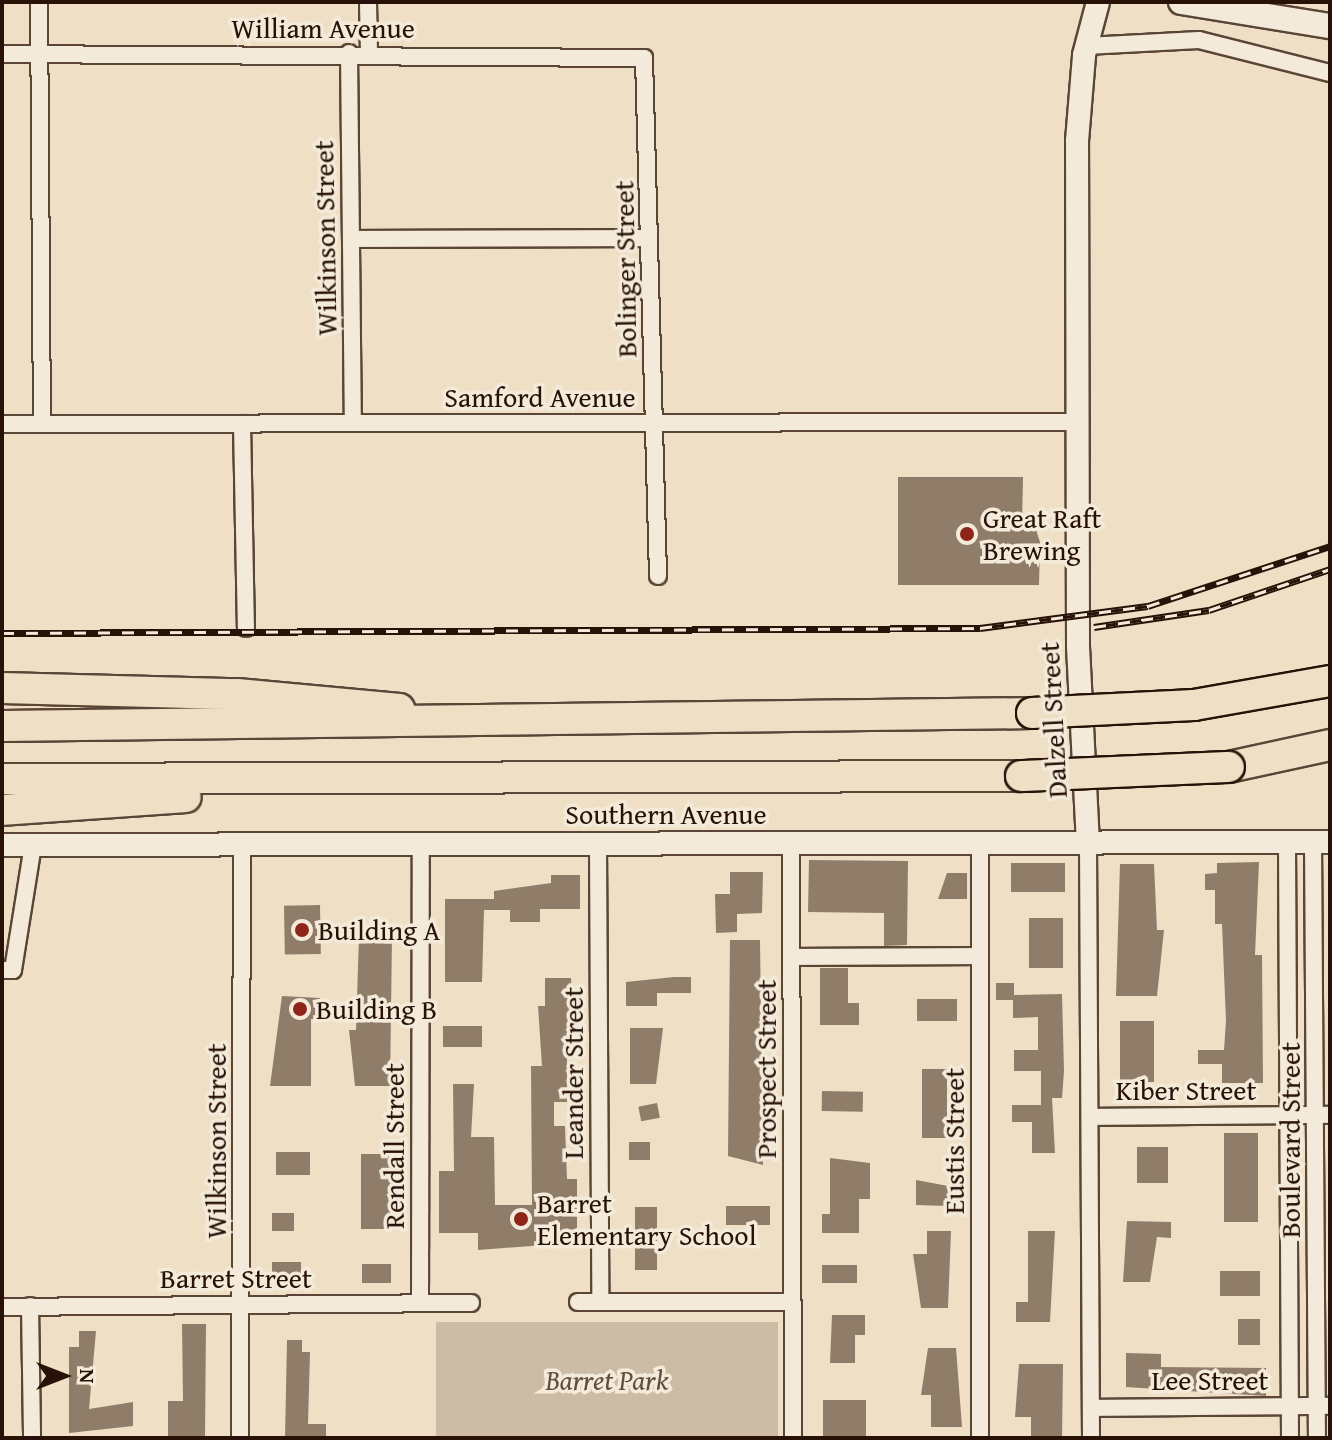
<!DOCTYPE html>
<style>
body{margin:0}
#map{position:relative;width:1332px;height:1440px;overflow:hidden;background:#eedfc5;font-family:"Gentium Book Plus",serif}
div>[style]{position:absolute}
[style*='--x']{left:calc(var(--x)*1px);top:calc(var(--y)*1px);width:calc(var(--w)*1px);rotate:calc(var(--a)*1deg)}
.green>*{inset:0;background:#ccbca5;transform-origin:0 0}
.building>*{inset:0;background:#8f7d6a;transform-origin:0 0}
.roads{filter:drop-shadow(2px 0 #5a4536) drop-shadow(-2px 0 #5a4536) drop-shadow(0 2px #5a4536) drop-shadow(0 -2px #5a4536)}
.minor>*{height:16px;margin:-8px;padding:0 8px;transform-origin:8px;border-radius:8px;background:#f4ead9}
.tertiary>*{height:22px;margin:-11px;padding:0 11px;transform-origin:11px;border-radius:11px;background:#f4ead9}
.secondary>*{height:24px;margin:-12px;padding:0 12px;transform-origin:12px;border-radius:12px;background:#f4ead9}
.motorway>*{height:30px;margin:-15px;padding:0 15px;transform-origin:15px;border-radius:15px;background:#eedfc5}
.rail>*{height:7px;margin-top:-3.5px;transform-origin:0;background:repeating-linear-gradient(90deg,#f4ead9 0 12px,#281207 0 24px);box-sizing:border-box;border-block:2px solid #281207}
.bridges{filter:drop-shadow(2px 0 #281207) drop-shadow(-2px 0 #281207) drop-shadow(0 2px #281207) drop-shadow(0 -2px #281207)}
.motorway-bridge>*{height:30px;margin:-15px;padding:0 15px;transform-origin:15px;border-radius:15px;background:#eedfc5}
.dots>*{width:22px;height:22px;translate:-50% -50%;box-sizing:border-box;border:4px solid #f4ead9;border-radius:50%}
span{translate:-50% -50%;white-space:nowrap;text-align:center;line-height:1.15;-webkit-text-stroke:7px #f4ead9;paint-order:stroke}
.street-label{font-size:28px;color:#281207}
.poi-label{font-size:28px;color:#281207}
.left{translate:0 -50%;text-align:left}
.park-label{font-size:28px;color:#614e3e;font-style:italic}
.frame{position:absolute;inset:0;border:4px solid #281207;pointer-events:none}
.north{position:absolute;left:24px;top:1336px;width:80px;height:80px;-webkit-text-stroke:6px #f4ead9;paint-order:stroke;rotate:90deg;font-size:22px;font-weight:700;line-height:32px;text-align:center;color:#281207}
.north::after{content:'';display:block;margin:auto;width:28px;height:36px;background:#281207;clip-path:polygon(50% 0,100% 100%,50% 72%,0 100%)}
</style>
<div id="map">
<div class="green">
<i style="left:778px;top:1322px;width:116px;height:342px;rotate:90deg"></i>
</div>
<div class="building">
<i style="clip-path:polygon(898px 477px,1023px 477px,1022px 526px,1035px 527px,1040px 542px,1039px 585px,898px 585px)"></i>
<i style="clip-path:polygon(809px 860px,908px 861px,907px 945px,884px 946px,884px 913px,808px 912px)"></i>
<i style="clip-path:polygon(1259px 862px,1255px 955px,1262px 955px,1263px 1083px,1222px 1083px,1222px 1064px,1198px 1064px,1198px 1050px,1224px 1050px,1226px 1021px,1222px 924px,1215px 924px,1215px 890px,1205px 890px,1205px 874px,1217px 873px,1217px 863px)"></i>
<i style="left:1011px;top:863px;width:54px;height:29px"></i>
<i style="clip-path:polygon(1120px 864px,1154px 864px,1157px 930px,1164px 930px,1157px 996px,1116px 996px)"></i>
<i style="clip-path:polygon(730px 872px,763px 872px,762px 913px,737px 914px,737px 932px,716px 933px,715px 894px,730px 894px)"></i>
<i style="clip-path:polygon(947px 873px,967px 873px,967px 899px,938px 899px)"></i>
<i style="clip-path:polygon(551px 875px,580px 875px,580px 909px,540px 909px,540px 922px,510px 922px,510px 910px,484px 910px,482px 982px,445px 982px,445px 899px,494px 899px,494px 891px,551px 883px)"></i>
<i style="left:320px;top:905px;width:49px;height:36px;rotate:89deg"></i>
<i style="left:1029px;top:918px;width:34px;height:50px"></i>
<i style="clip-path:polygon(359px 936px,392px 936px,390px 1086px,355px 1086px,349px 1030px,356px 1030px)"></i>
<i style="clip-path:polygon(730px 940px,760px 940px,763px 1165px,728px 1156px)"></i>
<i style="clip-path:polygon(820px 968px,848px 968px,848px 1003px,859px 1003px,859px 1025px,820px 1025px)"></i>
<i style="clip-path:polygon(674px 977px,691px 977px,691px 993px,657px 993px,657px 1006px,626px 1006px,626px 982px)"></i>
<i style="clip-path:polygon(545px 978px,571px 978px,575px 1051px,567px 1051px,567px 1102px,554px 1102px,554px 1126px,565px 1126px,567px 1179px,577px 1179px,577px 1231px,584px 1231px,584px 1242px,478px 1250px,478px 1233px,439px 1233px,439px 1171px,454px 1171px,453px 1084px,474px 1084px,471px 1137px,494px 1137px,495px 1205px,532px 1205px,531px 1066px,542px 1066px,538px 1006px,545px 1006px)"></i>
<i style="clip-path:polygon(996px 983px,1014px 983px,1014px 995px,1062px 994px,1064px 1071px,1062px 1098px,1052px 1098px,1055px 1153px,1032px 1153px,1032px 1122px,1012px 1122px,1012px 1105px,1041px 1105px,1041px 1071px,1014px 1071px,1014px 1050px,1038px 1050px,1038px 1017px,1013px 1018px,1013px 1000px,996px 1000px)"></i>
<i style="clip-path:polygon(282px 996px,320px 998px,321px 1019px,311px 1019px,311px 1086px,270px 1086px)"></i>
<i style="left:917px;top:999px;width:40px;height:22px"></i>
<i style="left:1120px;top:1021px;width:34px;height:61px"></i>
<i style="left:443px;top:1026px;width:39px;height:21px"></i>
<i style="clip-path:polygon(630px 1028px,663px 1028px,656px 1084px,630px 1084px)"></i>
<i style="left:922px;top:1069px;width:25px;height:69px"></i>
<i style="left:822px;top:1091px;width:41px;height:20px;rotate:1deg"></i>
<i style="left:657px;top:1103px;width:15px;height:19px;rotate:79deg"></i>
<i style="left:1224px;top:1133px;width:34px;height:89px"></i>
<i style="left:629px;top:1142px;width:21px;height:18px"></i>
<i style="left:1137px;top:1147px;width:31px;height:36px"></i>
<i style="left:276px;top:1152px;width:34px;height:23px"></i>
<i style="left:361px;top:1154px;width:31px;height:75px"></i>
<i style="clip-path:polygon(830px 1158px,870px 1163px,870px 1199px,859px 1199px,859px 1233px,822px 1233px,822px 1214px,830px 1214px)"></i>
<i style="clip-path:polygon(916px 1180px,948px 1186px,948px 1206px,916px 1205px)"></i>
<i style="left:726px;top:1206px;width:44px;height:19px"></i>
<i style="left:635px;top:1207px;width:22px;height:63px"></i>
<i style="left:272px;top:1213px;width:22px;height:18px"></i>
<i style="clip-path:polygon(1127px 1221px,1171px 1222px,1171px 1238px,1157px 1237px,1150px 1282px,1123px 1282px)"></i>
<i style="clip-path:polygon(927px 1231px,951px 1231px,948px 1308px,921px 1308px,913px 1254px,927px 1254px)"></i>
<i style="clip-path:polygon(1028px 1231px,1055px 1231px,1050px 1322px,1016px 1322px,1016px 1302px,1028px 1302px)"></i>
<i style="left:272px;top:1262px;width:29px;height:18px"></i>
<i style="left:362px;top:1264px;width:29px;height:19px"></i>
<i style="left:822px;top:1265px;width:35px;height:18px"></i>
<i style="left:1220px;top:1271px;width:40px;height:25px"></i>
<i style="clip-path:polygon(832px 1315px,865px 1315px,865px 1335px,855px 1335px,855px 1363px,830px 1363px)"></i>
<i style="left:1238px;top:1319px;width:22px;height:26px"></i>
<i style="clip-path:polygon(182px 1324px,206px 1324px,205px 1438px,168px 1438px,168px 1401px,183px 1401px)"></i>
<i style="clip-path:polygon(79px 1331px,96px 1331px,89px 1409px,133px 1402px,133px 1426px,69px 1433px,69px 1347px,79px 1347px)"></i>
<i style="clip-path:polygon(287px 1340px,302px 1340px,302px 1352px,310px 1352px,308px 1424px,326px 1424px,326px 1438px,285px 1438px)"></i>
<i style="clip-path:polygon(928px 1348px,956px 1348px,962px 1427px,931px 1427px,931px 1395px,921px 1395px)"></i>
<i style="clip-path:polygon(1126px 1353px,1161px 1354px,1161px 1367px,1266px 1368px,1266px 1396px,1126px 1387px)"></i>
<i style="clip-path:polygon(1019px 1364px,1063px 1364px,1062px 1438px,1031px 1438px,1031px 1417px,1015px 1417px)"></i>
<i style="left:823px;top:1400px;width:43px;height:38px"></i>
</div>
<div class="roads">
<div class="minor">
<i style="--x:39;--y:2;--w:422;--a:89.6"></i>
<i style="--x:368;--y:2;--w:52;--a:88.9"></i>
<i style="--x:1086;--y:46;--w:113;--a:-3"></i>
<i style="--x:1199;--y:40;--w:135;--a:14.1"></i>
<i style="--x:349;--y:53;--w:369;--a:89.4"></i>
<i style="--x:2;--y:54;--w:642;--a:0.36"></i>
<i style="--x:644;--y:58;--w:518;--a:88.45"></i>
<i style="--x:351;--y:239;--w:298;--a:-0.2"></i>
<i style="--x:2;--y:424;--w:1077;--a:-0.11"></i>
<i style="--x:242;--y:424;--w:204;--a:88.9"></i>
<i style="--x:1313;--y:842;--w:596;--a:89.62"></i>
<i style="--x:1287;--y:843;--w:595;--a:89.71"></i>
<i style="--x:598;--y:844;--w:458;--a:89.7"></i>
<i style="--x:791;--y:844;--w:594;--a:89.81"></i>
<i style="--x:980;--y:844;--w:594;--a:90"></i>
<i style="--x:1088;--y:844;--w:594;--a:89.71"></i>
<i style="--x:792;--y:957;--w:188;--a:-0.3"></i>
<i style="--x:2;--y:970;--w:11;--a:0"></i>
<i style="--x:13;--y:970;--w:127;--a:-80.9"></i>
<i style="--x:1090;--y:1117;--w:240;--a:-0.5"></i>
<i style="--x:578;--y:1302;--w:214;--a:0"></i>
<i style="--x:420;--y:1303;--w:459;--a:-89.9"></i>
<i style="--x:30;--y:1306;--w:132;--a:89.1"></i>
<i style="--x:2;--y:1307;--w:469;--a:-0.5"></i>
<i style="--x:1091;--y:1408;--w:239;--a:-0.5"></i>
<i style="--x:240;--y:1438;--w:594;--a:-89.81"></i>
</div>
<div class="tertiary">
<i style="--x:1088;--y:844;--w:198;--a:-92.9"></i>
<i style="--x:1078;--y:646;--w:505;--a:-90.11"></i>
<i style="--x:1077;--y:141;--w:86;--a:-85.3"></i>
<i style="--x:1084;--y:55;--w:55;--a:-75.2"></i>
<i style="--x:2;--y:845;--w:1328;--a:-0.13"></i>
</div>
<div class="secondary">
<i style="--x:1181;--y:2;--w:151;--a:9.2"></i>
</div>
<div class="motorway">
<i style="--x:2;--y:688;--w:235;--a:1.5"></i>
<i style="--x:237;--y:694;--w:163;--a:5.3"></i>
<i style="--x:2;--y:726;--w:1030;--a:-0.72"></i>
<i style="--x:1229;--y:767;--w:103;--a:-12.3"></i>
<i style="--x:2;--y:779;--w:1019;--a:-0.17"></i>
<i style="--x:2;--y:810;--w:184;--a:-4"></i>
</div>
</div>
<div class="rail">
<i style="--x:1094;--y:627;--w:116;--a:-8.4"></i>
<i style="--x:1209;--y:610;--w:128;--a:-18.7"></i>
<i style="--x:2;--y:633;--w:978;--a:-0.29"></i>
<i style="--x:980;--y:628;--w:169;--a:-7.5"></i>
<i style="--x:1148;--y:606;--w:192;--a:-18.2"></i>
</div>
<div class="bridges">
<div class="motorway-bridge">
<i style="--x:1032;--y:713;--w:162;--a:-2.8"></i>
<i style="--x:1194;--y:705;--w:138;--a:-10"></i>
<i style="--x:1021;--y:776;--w:208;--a:-2.5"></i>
</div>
</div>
<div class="dots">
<i style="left:967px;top:534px;background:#8f2418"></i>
<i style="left:302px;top:930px;background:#8f2418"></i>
<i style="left:300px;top:1009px;background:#8f2418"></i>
<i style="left:521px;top:1219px;background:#8f2418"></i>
</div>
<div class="street-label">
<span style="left:323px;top:28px">William Avenue</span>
<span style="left:325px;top:238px;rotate:-91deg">Wilkinson Street</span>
<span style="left:625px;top:269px;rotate:-91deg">Bolinger Street</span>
<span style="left:540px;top:397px">Samford Avenue</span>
<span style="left:1053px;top:720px;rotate:-93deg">Dalzell Street</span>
<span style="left:666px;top:814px">Southern Avenue</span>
<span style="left:766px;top:1069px;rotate:-90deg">Prospect Street</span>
<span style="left:573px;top:1073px;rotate:-90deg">Leander Street</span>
<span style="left:1186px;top:1090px">Kiber Street</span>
<span style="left:1290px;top:1140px;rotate:-90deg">Boulevard Street</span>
<span style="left:216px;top:1141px;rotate:-90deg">Wilkinson Street</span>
<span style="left:954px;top:1141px;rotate:-90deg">Eustis Street</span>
<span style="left:394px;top:1146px;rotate:-90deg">Rendall Street</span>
<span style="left:236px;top:1278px">Barret Street</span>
<span style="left:1210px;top:1380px">Lee Street</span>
</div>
<div class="poi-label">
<span class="left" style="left:983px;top:534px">Great Raft<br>Brewing</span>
<span class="left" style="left:318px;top:930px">Building A</span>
<span class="left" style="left:316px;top:1009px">Building B</span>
<span class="left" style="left:537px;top:1219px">Barret<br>Elementary School</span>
</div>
<div class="park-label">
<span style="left:607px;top:1380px">Barret Park</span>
</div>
<div class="frame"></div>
<div class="north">N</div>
</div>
